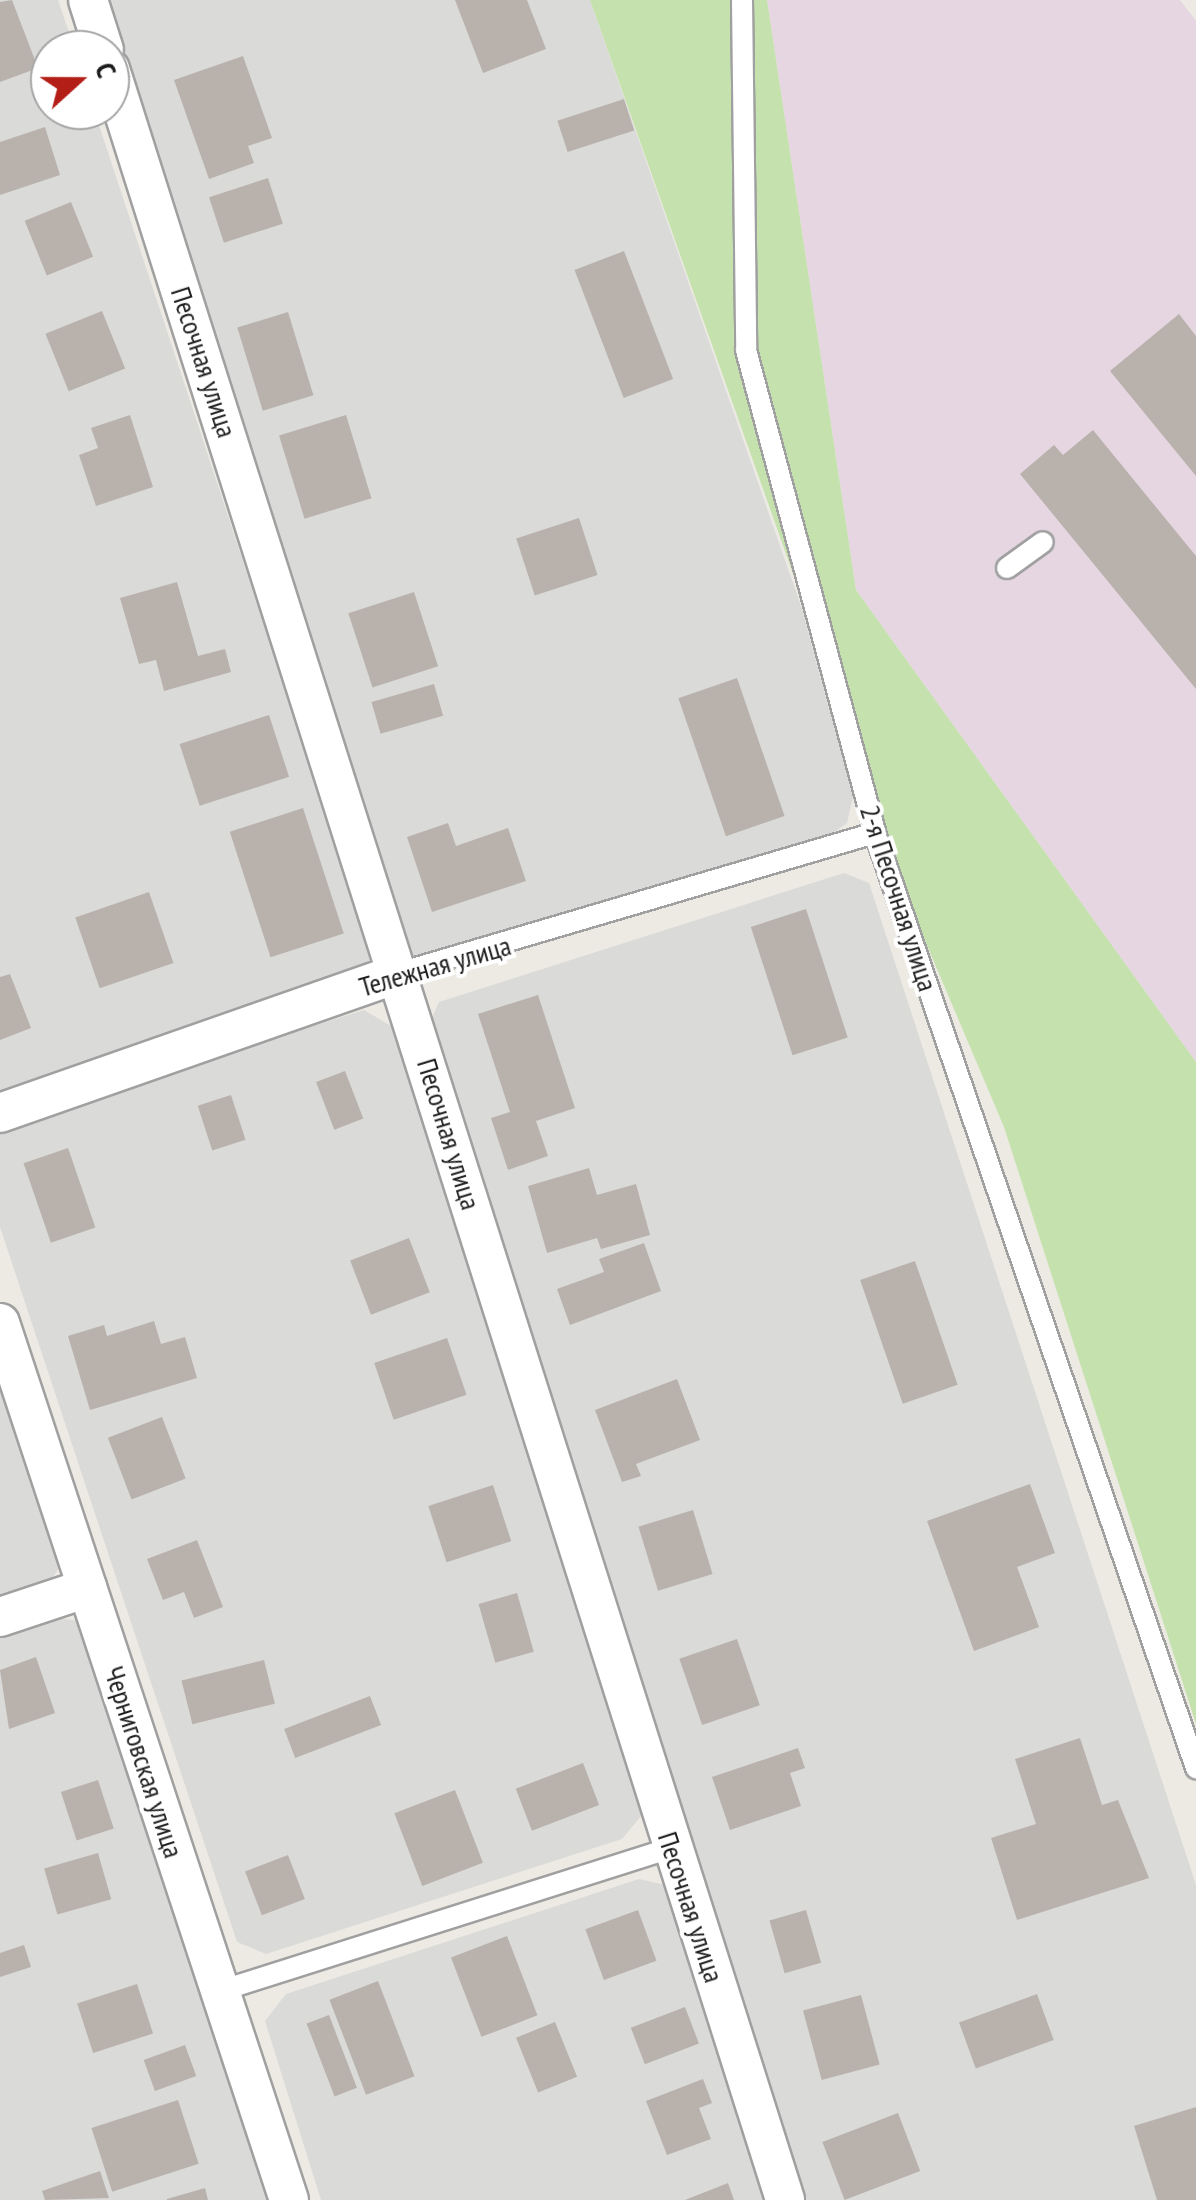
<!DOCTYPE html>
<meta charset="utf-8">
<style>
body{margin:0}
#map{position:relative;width:1196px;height:2200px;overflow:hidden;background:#edeae3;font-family:"PT Sans Narrow",sans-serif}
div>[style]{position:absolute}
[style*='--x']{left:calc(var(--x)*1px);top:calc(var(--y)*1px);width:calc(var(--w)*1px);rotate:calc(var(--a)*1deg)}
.residential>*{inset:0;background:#dadad9}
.industrial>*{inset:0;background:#e5d6e1}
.grass>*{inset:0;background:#c5e2ae}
.building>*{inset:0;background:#b9b2ac;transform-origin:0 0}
.roads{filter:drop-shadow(2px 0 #a0a0a0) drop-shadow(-2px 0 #a0a0a0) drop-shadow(0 2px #a0a0a0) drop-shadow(0 -2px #a0a0a0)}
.service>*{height:20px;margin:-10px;padding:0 10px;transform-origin:10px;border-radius:10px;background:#fff}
.minor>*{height:38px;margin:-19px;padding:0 19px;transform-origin:19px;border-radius:19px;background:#fff}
span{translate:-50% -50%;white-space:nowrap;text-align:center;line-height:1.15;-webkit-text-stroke:8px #fff;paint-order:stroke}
.street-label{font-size:28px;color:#1c1c1c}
.north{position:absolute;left:30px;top:30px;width:100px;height:100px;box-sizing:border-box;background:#fff;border:2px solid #a4a4a4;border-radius:50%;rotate:69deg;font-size:28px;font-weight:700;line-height:40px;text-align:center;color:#1c1c1c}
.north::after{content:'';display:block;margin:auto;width:35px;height:45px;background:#b31e16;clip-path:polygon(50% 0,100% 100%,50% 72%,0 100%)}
</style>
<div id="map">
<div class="residential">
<i style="clip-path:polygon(0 0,58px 0,75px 50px,50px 50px,50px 110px,94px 110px,373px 955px,361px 972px,0 1095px)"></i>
<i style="clip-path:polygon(106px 0,590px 0,802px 609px,853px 797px,847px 823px,826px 838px,419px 962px,409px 954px)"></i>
<i style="clip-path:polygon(844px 873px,869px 883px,1196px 1885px,1196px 2200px,806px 2200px,429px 1024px,439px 1002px)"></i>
<i style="clip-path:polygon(364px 1010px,398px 1030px,642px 1815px,622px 1839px,266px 1954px,237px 1942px,0 1227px,0 1125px)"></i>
<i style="clip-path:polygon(0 1366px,61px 1565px,49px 1583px,0 1599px)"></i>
<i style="clip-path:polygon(49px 1617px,81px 1621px,269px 2200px,0 2200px,0 1629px)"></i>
<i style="clip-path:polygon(639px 1879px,670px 1886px,770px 2200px,321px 2200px,265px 2021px,286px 1994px)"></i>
</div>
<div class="industrial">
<i style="clip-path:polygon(767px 0,1180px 0,1196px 21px,1196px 1062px,856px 590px)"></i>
</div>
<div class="grass">
<i style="clip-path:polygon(590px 0,767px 0,856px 590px,1196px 1062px,1196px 1724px,1004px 1127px,912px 910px)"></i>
</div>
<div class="building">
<i style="clip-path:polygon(12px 0,38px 68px,0 82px,0 2px)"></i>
<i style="clip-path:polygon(455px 0,527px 0,546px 49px,483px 73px)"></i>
<i style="clip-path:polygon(243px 56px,272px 138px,248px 146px,254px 163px,209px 179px,174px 80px)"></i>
<i style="left:624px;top:99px;width:33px;height:70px;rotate:72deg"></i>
<i style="clip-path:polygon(45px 127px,60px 175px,0 195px,0 142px)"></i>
<i style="left:268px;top:178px;width:48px;height:62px;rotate:72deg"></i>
<i style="left:71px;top:202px;width:59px;height:50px;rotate:68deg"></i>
<i style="left:624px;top:251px;width:137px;height:53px;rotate:69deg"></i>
<i style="left:102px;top:311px;width:62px;height:61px;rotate:68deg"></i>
<i style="left:288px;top:312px;width:87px;height:53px;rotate:73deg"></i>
<i style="clip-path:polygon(1179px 314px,1196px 336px,1196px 476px,1110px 371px)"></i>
<i style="clip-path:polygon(130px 415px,153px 487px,96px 506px,79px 455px,98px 448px,91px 428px)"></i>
<i style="left:346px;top:415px;width:87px;height:70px;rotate:73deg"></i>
<i style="clip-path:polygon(1093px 430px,1196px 556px,1196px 689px,1020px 474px,1054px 445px,1063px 455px)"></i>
<i style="left:579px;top:518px;width:60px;height:66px;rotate:72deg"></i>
<i style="clip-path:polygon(177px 582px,198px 656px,225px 649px,231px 672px,164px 691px,156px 660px,139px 664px,120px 598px)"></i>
<i style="left:414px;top:592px;width:78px;height:69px;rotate:72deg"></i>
<i style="left:737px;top:678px;width:146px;height:62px;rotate:71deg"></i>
<i style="left:434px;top:684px;width:33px;height:65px;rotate:74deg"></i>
<i style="left:269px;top:715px;width:65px;height:94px;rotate:72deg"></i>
<i style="left:303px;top:808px;width:132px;height:77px;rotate:72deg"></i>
<i style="clip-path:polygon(448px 823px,456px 846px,508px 828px,526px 881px,432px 912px,407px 837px)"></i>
<i style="left:149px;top:892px;width:75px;height:78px;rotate:71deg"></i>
<i style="left:806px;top:909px;width:135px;height:58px;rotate:72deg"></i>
<i style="clip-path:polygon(10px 974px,31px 1028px,0 1040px,0 977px)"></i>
<i style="clip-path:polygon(538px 995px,575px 1108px,536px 1121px,548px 1156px,508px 1170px,491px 1118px,510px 1112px,478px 1014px)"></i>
<i style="left:345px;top:1071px;width:51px;height:31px;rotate:69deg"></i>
<i style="left:231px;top:1095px;width:47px;height:35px;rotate:72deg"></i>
<i style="left:68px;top:1148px;width:84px;height:47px;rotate:71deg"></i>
<i style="clip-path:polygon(589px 1168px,597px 1195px,636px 1184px,650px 1235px,601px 1249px,597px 1238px,547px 1253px,528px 1186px)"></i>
<i style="left:409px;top:1238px;width:58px;height:63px;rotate:69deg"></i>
<i style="clip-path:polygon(644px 1243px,661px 1291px,570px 1325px,557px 1289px,604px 1272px,599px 1259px)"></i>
<i style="left:915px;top:1261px;width:131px;height:58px;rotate:71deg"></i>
<i style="clip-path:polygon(154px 1321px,161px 1344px,185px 1337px,197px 1378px,90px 1410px,68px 1336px,104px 1325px,107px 1336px)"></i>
<i style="left:447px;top:1338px;width:60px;height:77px;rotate:71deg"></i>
<i style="clip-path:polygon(677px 1379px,700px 1440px,636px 1464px,641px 1476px,622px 1482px,595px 1410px)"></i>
<i style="left:162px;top:1417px;width:66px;height:58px;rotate:69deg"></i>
<i style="clip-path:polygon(1030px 1484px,1055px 1553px,1017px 1567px,1039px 1627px,974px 1651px,927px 1521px)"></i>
<i style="left:493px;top:1485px;width:59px;height:68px;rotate:72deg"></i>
<i style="left:693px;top:1510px;width:67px;height:57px;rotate:73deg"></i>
<i style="clip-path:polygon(197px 1540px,223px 1607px,194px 1618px,184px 1592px,163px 1600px,147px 1559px)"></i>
<i style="left:517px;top:1593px;width:61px;height:40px;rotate:74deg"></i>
<i style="left:737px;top:1639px;width:70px;height:61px;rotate:71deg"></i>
<i style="clip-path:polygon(36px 1657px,55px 1713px,9px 1729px,0 1670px)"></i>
<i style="left:264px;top:1660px;width:45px;height:85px;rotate:76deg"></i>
<i style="left:370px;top:1696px;width:31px;height:92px;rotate:69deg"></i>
<i style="clip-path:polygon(1080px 1738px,1102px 1805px,1118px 1800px,1149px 1878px,1017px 1920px,991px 1838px,1036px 1824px,1015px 1759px)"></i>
<i style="clip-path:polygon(798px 1748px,805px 1768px,790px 1773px,801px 1806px,730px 1830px,712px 1777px)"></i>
<i style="left:583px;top:1763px;width:45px;height:72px;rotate:69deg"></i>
<i style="left:98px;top:1780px;width:51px;height:39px;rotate:72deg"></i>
<i style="left:455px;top:1790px;width:78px;height:65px;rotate:69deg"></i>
<i style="left:98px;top:1853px;width:48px;height:56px;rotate:74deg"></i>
<i style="left:288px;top:1855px;width:47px;height:46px;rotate:69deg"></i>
<i style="left:638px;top:1910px;width:54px;height:56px;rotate:70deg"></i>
<i style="left:806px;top:1910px;width:55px;height:38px;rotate:74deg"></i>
<i style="left:507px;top:1936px;width:85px;height:60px;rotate:69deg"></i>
<i style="clip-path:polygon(24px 1945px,31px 1967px,0 1977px,0 1953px)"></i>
<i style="left:378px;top:1981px;width:102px;height:52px;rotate:69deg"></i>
<i style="left:137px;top:1984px;width:52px;height:63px;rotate:72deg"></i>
<i style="left:1037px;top:1994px;width:49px;height:83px;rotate:70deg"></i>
<i style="left:861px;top:1995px;width:72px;height:60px;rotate:75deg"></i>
<i style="left:685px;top:2007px;width:39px;height:58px;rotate:69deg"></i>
<i style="left:329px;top:2015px;width:78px;height:24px;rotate:69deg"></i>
<i style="left:555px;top:2022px;width:59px;height:42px;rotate:68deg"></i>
<i style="left:185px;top:2045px;width:33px;height:44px;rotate:70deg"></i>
<i style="clip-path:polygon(703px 2079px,712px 2103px,699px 2108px,711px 2139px,667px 2155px,646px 2101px)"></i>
<i style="left:178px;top:2100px;width:67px;height:91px;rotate:72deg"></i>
<i style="clip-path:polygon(1196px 2107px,1196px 2200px,1157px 2200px,1134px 2126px)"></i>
<i style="left:898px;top:2113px;width:62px;height:81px;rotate:69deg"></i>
<i style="clip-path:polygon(100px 2171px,109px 2198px,45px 2200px,42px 2191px)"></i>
<i style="clip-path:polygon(728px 2183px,734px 2200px,685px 2200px)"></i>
<i style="clip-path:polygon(205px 2188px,208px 2200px,167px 2200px,167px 2199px)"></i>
</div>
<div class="roads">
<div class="service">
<i style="--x:742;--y:0;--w:350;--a:89.3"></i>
<i style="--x:746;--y:350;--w:500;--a:75"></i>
<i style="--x:875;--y:833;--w:989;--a:71.05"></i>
<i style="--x:1007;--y:568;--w:44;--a:-35.8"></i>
<i style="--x:399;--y:973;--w:496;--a:-16.4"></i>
<i style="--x:220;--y:1991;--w:473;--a:-17.6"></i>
</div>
<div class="minor">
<i style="--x:88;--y:0;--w:52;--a:72.3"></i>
<i style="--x:110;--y:69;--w:2235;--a:72.42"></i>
<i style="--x:0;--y:1113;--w:423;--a:-19.3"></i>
<i style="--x:0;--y:1323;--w:923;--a:71.76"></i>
<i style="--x:0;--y:1617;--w:92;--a:-18.4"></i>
</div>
</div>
<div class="street-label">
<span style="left:204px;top:362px;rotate:72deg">Песочная улица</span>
<span style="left:899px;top:898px;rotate:72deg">2-я Песочная улица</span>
<span style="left:435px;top:966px;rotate:-16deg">Тележная улица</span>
<span style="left:449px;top:1134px;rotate:73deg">Песочная улица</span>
<span style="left:144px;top:1762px;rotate:72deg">Черниговская улица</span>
<span style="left:691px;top:1907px;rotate:72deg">Песочная улица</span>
</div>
<div class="north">С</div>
</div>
